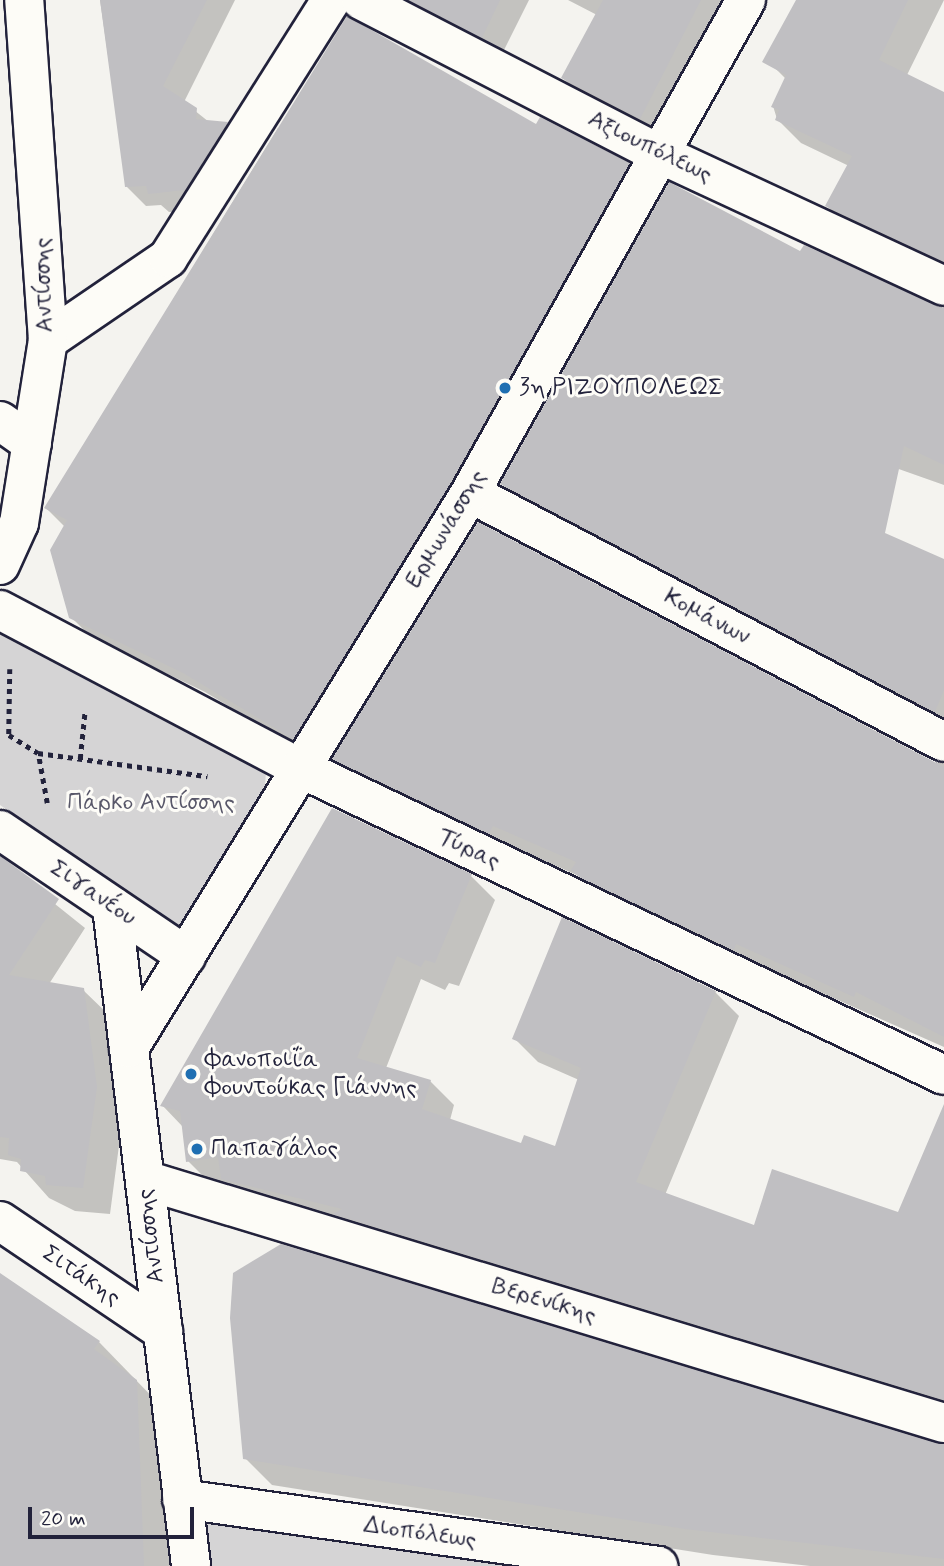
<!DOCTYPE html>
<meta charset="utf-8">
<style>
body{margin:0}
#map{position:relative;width:944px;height:1566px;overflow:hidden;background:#f4f3ef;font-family:Mynerve,sans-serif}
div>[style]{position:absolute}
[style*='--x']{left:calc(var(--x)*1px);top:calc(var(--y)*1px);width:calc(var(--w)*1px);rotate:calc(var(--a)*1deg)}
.green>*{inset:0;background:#d5d4d5}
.shadow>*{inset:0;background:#0003}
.building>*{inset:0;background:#c0bfc2}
.path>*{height:4.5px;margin-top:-2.25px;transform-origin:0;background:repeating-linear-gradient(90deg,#22223b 0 5px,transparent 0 10px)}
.roads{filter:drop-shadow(2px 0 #22223b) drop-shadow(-2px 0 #22223b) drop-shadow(0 2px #22223b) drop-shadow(0 -2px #22223b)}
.pedestrian>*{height:38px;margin:-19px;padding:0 19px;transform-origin:19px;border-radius:19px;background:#fdfcf7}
.minor>*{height:38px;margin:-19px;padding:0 19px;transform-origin:19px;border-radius:19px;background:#fdfcf7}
.dots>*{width:19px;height:19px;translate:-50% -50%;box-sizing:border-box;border:4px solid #fdfcf7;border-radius:50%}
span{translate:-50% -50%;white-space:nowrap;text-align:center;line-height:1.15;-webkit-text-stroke:6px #fdfcf7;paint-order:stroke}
.street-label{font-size:24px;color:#22223b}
.poi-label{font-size:24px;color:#22223b}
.left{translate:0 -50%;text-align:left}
.park-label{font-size:24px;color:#585769}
.scale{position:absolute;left:28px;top:1507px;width:166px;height:32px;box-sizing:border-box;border:4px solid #22223b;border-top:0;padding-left:9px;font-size:21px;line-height:24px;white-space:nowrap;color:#22223b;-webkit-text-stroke:5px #fdfcf7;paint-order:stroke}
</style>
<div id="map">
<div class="green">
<i style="clip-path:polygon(0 626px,266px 768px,265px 789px,181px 930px,0 805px)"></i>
<i style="clip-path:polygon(199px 1516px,601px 1566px,205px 1566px)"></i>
</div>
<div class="shadow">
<i style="clip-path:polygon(100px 0,235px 0,184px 102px,209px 122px,227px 124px,246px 143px,205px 209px,169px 212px,161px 205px,146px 206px,127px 187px)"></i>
<i style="clip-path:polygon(390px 0,529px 0,501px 56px)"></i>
<i style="clip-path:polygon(568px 0,734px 0,659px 137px,582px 97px,563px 78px,597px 15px)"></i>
<i style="clip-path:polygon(809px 0,944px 0,907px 75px,944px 93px,944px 273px,851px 230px,827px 206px,849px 166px,801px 143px,777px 119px,773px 106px,786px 79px,775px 68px)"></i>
<i style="clip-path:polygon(537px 126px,629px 164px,648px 184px,314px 757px,205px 692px,91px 637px,71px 617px,65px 527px,46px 508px,278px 128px)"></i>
<i style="clip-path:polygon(801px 253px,944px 309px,944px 485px,720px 406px,702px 452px,944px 561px,944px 727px,526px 508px,502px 484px)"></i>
<i style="clip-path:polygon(334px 759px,944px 763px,944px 1047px,598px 894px,579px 876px,517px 849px,513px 857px,358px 783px)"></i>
<i style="clip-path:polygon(333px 810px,471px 876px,495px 900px,459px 986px,449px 983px,445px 990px,421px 979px,386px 1068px,430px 1081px,454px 1105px,450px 1120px,522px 1145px,556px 1148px,579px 1080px,538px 1062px,514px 1038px,715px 992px,739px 1016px,665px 1195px,755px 1228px,899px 1214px,944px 1109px,944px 1418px,247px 1202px,228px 1183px,212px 1185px,188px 1161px,183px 1127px,162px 1105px)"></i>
<i style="clip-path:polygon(0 860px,85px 928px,49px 984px,83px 990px,111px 1017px,123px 1115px,110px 1214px,75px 1211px,49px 1198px,17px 1162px,0 1159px)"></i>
<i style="clip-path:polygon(0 1274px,99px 1342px,164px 1409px,172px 1566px,0 1566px)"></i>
<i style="clip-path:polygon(944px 1447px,944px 1566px,810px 1566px,713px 1555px,272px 1485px,245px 1458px)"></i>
</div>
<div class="building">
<i style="clip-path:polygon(100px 0,207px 0,163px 86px,197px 108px,196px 119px,228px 122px,185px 190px,148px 194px,146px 186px,125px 187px)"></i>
<i style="clip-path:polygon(409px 0,500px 0,482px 38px)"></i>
<i style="clip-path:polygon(603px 0,701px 0,640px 119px,561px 78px)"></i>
<i style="clip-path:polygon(796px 0,908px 0,879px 60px,944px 92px,944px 262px,825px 206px,852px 156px,775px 120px,779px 110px,771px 107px,786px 75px,762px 62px)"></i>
<i style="clip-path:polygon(347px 16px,536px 124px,540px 117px,630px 163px,451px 482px,293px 739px,183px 673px,69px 618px,50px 550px,67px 520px,44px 508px)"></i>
<i style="clip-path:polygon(669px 182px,800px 251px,804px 245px,944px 308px,944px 465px,904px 446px,885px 533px,944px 559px,944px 690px,935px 712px,500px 484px)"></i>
<i style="clip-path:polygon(478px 522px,944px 767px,944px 1037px,856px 992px,854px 997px,736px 944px,734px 950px,579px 877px,571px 870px,576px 862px,493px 826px,489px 834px,332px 759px)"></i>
<i style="clip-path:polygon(332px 808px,472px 874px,435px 963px,425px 960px,421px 967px,397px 956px,357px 1058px,431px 1080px,422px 1109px,521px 1143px,524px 1135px,555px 1146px,581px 1068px,512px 1039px,562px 917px,716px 991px,636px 1182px,754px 1225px,772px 1169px,898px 1212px,944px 1104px,944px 1400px,333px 1214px,342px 1209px,221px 1179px,218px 1157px,186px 1162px,180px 1111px,160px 1106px)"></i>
<i style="clip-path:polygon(0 856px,59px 899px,9px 975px,84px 988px,97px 1087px,83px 1188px,46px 1185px,45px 1176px,20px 1171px,21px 1159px,8px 1155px,9px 1138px,0 1137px)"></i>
<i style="clip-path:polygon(281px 1244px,944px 1444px,944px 1559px,685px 1529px,243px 1459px,230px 1318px,233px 1273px)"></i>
<i style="clip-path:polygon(0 1273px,100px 1341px,94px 1349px,137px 1380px,144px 1566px,0 1566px)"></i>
</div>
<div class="path">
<i style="--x:10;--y:669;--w:66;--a:90.9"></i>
<i style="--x:9;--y:735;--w:34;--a:32"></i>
<i style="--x:80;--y:759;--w:49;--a:-84.2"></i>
<i style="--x:47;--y:803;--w:51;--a:-100.2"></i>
<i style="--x:38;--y:753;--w:171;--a:7.8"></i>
</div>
<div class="roads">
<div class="pedestrian">
<i style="--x:48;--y:340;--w:145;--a:-34.3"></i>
<i style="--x:168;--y:258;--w:305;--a:-57.7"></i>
</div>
<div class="minor">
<i style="--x:361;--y:0;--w:336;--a:27.3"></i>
<i style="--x:660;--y:154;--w:313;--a:24.9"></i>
<i style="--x:0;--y:421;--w:39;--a:35"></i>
<i style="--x:470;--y:493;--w:535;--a:27.71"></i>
<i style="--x:0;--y:565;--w:46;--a:-65.7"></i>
<i style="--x:19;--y:523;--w:185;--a:-81"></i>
<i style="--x:48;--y:340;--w:341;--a:-94"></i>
<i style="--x:0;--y:610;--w:339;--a:27.8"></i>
<i style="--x:300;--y:768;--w:713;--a:25.49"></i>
<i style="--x:0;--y:830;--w:225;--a:34.1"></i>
<i style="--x:112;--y:907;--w:664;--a:83.16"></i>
<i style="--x:129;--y:1048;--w:651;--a:-58.43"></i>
<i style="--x:470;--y:493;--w:565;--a:-60.76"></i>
<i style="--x:145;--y:1180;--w:835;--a:16.92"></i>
<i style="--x:0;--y:1221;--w:197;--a:34"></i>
<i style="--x:182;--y:1499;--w:481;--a:8"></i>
</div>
</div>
<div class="dots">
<i style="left:505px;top:388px;background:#1f6fb2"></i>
<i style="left:191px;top:1074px;background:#1f6fb2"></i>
<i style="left:197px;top:1149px;background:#1f6fb2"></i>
</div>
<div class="street-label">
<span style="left:650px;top:147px;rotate:26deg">Αξιουπόλεως</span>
<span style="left:44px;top:285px;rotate:-92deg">Αντίσσης</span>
<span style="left:446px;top:529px;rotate:-59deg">Ερμωνάσσης</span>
<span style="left:707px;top:617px;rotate:28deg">Κομάνων</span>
<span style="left:469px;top:849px;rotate:25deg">Τύρας</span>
<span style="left:93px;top:893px;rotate:34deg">Σιγανέου</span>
<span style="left:151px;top:1236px;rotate:-97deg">Αντίσσης</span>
<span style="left:81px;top:1276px;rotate:34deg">Σιτάκης</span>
<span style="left:544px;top:1301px;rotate:17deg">Βερενίκης</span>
<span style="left:420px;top:1533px;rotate:8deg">Διοπόλεως</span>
</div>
<div class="poi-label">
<span class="left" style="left:519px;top:388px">3η ΡΙΖΟΥΠΟΛΕΩΣ</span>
<span class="left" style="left:205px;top:1074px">Φανοποιΐα<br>Φουντούκας Γιάννης</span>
<span class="left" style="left:211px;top:1149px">Παπαγάλος</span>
</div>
<div class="park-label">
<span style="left:151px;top:803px">Πάρκο Αντίσσης</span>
</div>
<div class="scale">20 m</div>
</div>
